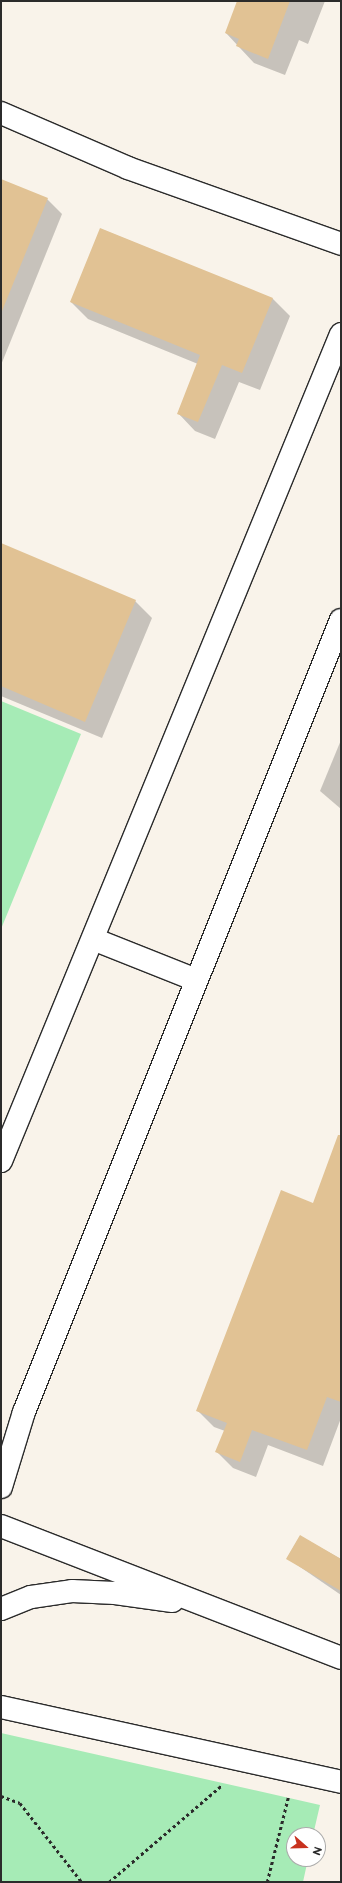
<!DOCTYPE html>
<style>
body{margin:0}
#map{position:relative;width:342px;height:1883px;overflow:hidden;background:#f9f3ea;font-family:"Balsamiq Sans",sans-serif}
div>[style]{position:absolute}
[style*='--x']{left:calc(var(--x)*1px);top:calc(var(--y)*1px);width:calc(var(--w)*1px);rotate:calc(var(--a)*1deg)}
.green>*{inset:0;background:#a6ebb6}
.shadow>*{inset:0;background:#0003}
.building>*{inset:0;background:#e1c294}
.path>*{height:2.5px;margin-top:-1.25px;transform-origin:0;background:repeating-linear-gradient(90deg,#2b2b2b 0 3px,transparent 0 6px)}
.roads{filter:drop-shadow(1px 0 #2b2b2b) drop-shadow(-1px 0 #2b2b2b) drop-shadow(0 1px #2b2b2b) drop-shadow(0 -1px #2b2b2b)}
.minor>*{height:22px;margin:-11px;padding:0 11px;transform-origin:11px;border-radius:11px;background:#fff}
span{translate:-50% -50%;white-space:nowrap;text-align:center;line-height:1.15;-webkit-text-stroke:3px #fff;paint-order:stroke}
.frame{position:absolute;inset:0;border:2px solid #2b2b2b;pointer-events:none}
.north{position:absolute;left:286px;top:1827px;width:40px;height:40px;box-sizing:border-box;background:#fff;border:1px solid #aaa;border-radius:50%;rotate:110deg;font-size:11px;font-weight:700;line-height:16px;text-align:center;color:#2b2b2b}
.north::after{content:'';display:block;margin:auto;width:14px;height:18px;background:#c8321e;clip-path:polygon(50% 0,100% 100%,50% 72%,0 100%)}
</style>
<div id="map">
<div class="green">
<i style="clip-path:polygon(1px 701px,81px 734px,1px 929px)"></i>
<i style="clip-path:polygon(1px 1733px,320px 1805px,313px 1835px,294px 1835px,294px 1859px,308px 1859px,303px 1882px,1px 1882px)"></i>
</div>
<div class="shadow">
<i style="clip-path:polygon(238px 1px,325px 1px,308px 44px,299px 40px,285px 75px,254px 63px,226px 33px)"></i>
<i style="clip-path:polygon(1px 180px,47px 199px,62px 214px,1px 365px)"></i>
<i style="clip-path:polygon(101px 229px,273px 299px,290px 316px,260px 390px,239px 382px,215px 439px,195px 431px,178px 413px,198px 364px,88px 319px,71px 302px)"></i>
<i style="clip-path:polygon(1px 545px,135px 601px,152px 618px,102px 738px,1px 696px)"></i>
<i style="clip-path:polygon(341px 740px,341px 809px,320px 791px)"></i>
<i style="clip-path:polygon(341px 1182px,341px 1418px,323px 1466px,268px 1445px,256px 1477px,233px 1468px,217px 1452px,225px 1431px,214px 1427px,198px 1411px,314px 1204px)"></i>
<i style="clip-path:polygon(300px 1536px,341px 1559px,341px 1595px,287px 1558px)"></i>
</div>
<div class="building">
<i style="clip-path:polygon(237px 1px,290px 1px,268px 59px,236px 46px,239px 39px,225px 33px)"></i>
<i style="clip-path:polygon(1px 179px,48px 198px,2px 311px,1px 311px)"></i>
<i style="clip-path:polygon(100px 228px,273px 298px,242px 373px,222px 365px,198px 422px,177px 414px,200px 355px,70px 302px)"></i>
<i style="clip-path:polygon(1px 543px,136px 600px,85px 722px,1px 686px)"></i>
<i style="clip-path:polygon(338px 1135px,341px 1135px,341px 1402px,327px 1397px,307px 1450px,252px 1430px,240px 1462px,215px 1452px,227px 1423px,196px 1411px,281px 1190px,313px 1203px)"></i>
<i style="clip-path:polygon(300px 1535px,341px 1559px,341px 1591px,286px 1559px)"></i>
</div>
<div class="path">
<i style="--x:1;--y:1796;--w:20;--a:20"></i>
<i style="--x:20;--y:1803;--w:100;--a:51.9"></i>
<i style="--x:109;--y:1882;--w:149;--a:-40.6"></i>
<i style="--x:267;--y:1882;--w:87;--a:-76"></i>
</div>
<div class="roads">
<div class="minor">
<i style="--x:1;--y:113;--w:138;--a:23.4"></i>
<i style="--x:128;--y:168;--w:226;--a:19.6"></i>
<i style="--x:93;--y:939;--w:111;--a:21.7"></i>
<i style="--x:1;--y:1161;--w:894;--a:-67.65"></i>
<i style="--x:1;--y:1487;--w:78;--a:-73"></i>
<i style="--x:24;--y:1412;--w:853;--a:-68.19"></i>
<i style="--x:1;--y:1526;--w:365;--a:21.2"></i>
<i style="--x:1;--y:1609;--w:32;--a:-22"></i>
<i style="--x:31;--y:1597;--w:41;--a:-8.3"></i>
<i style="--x:72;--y:1591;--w:43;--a:2.7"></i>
<i style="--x:115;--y:1593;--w:58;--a:8"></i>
<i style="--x:1;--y:1707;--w:348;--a:12.4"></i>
</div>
</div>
<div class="frame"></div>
<div class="north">N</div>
</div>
